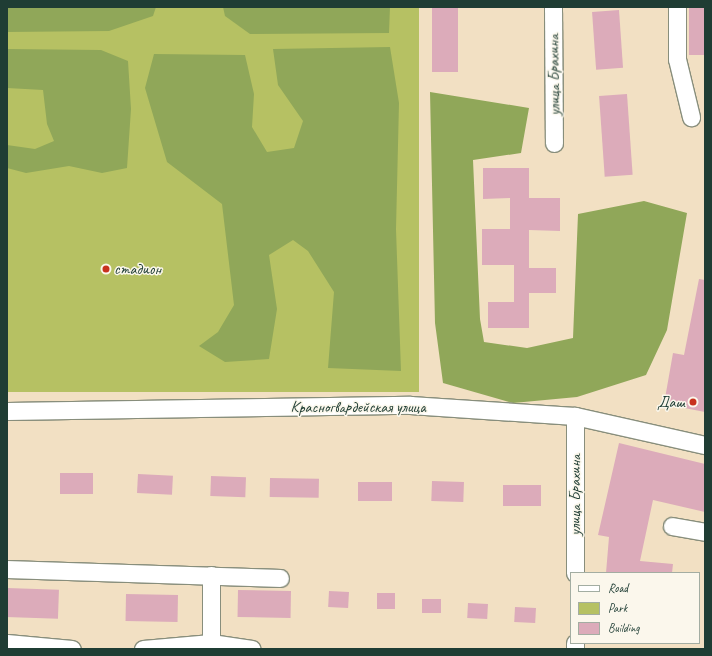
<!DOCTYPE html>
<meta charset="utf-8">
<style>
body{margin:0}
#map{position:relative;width:712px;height:656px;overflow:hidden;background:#f2e0c3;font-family:Caveat,sans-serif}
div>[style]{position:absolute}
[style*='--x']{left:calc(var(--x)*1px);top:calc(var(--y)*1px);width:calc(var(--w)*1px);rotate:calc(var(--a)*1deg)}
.green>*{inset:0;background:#b6c163;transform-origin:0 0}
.forest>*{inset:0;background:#90a759}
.building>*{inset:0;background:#dcabba;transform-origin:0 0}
.roads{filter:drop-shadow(1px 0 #888e7c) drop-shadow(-1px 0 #888e7c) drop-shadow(0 1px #888e7c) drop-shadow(0 -1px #888e7c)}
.minor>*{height:17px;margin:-8.5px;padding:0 8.5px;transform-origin:8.5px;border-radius:8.5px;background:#fff}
.dots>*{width:11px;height:11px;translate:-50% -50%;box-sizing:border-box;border:2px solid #fbf7ec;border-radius:50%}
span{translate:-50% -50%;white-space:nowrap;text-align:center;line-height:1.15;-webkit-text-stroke:3px #fbf7ec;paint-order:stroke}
.street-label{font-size:16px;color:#1f3d34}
.poi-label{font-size:16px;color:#1f3d34}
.left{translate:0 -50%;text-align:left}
.right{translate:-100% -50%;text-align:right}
.frame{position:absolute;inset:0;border:8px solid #1f3d34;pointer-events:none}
.legend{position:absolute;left:570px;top:572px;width:130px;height:72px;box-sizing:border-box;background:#fbf7ec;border:1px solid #a3ada2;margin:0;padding:5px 7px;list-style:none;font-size:12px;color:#1f3d34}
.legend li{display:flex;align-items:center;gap:8px;height:20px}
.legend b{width:20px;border:1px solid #a3ada2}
</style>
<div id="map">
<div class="green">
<i style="left:7px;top:7px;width:412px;height:385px"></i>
</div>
<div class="forest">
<i style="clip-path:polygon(7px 7px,156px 7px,153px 16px,109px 31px,7px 32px)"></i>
<i style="clip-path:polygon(223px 7px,390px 7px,389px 33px,250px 34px,225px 16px)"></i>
<i style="clip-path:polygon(390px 47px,399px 103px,396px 229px,401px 371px,328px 368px,334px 292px,308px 251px,293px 240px,269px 255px,277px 309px,269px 359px,225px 362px,199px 346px,218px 332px,234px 305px,222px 204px,167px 162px,145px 88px,154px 54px,245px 55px,254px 94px,252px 127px,267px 152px,294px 148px,303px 121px,278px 85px,273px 49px)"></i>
<i style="clip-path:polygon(7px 49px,101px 50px,128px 61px,131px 109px,127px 168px,102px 173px,69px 166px,26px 173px,7px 168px,7px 145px,35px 149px,54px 141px,47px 124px,43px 90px,7px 88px)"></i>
<i style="clip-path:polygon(430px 92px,529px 108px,521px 153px,473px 160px,480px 319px,484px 342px,527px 348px,573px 338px,578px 214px,644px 201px,687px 213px,667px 330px,646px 375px,577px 397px,513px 403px,443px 383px,435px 323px)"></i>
</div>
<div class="building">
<i style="left:432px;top:7px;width:26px;height:65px"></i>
<i style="left:689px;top:7px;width:16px;height:48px"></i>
<i style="left:619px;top:10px;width:58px;height:27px;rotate:86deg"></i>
<i style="left:627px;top:94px;width:81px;height:28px;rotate:86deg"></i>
<i style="clip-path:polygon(483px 168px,529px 168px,529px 198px,560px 198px,560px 231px,529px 230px,529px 268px,556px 268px,556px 293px,529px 293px,529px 328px,488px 328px,488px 302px,514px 302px,514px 265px,482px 265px,482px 229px,510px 229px,510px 198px,483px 199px)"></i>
<i style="clip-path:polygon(699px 279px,705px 280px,705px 412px,664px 404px,673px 353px,684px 355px)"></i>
<i style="clip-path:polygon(619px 443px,705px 464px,705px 512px,653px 500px,640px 561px,673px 564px,672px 573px,606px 573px,609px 537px,598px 535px)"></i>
<i style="left:60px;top:473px;width:33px;height:21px"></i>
<i style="left:138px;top:474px;width:35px;height:19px;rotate:3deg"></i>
<i style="left:211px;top:476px;width:35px;height:20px;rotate:2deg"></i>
<i style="left:270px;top:478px;width:49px;height:19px;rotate:1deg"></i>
<i style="left:432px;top:481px;width:32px;height:20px;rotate:2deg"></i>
<i style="left:358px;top:482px;width:34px;height:19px"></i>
<i style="left:503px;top:485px;width:38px;height:21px"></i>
<i style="left:7px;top:588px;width:52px;height:29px;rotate:2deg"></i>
<i style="left:238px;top:590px;width:53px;height:27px;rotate:1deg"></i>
<i style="left:329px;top:591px;width:20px;height:16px;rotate:3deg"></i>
<i style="left:377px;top:593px;width:18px;height:16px"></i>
<i style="left:126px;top:594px;width:52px;height:27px;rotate:1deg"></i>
<i style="left:422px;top:599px;width:19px;height:14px"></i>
<i style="left:468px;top:603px;width:20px;height:15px;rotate:3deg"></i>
<i style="left:515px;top:607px;width:21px;height:15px;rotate:3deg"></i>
</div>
<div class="roads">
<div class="minor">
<i style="--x:553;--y:7;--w:136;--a:89.6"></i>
<i style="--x:677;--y:7;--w:52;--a:90"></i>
<i style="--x:677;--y:59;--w:60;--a:76.4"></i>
<i style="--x:7;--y:411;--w:403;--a:-0.9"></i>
<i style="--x:410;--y:405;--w:165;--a:3.8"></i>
<i style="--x:575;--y:416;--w:133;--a:12.6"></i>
<i style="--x:575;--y:416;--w:157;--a:90"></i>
<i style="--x:672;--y:526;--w:34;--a:10"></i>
<i style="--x:7;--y:569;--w:273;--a:1.9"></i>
<i style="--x:211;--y:575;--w:68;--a:90"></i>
<i style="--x:211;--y:643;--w:41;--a:8.3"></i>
<i style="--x:7;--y:643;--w:65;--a:5.3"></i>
<i style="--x:143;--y:649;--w:68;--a:-5"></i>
<i style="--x:575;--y:649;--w:6;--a:-90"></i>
</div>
</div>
<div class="dots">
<i style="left:106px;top:269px;background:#c8321e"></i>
<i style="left:693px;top:402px;background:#c8321e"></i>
</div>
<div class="street-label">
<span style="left:554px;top:75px;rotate:-91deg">улица Брахина</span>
<span style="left:358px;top:407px">Красногвардейская улица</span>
<span style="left:575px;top:495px;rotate:-90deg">улица Брахина</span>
</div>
<div class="poi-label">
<span class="left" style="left:114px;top:269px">стадион</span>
<span class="right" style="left:685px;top:402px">Даш</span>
</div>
<div class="frame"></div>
<ul class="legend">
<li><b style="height:5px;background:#fff"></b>Road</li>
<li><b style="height:11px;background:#b6c163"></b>Park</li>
<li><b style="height:11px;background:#dcabba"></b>Building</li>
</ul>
</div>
